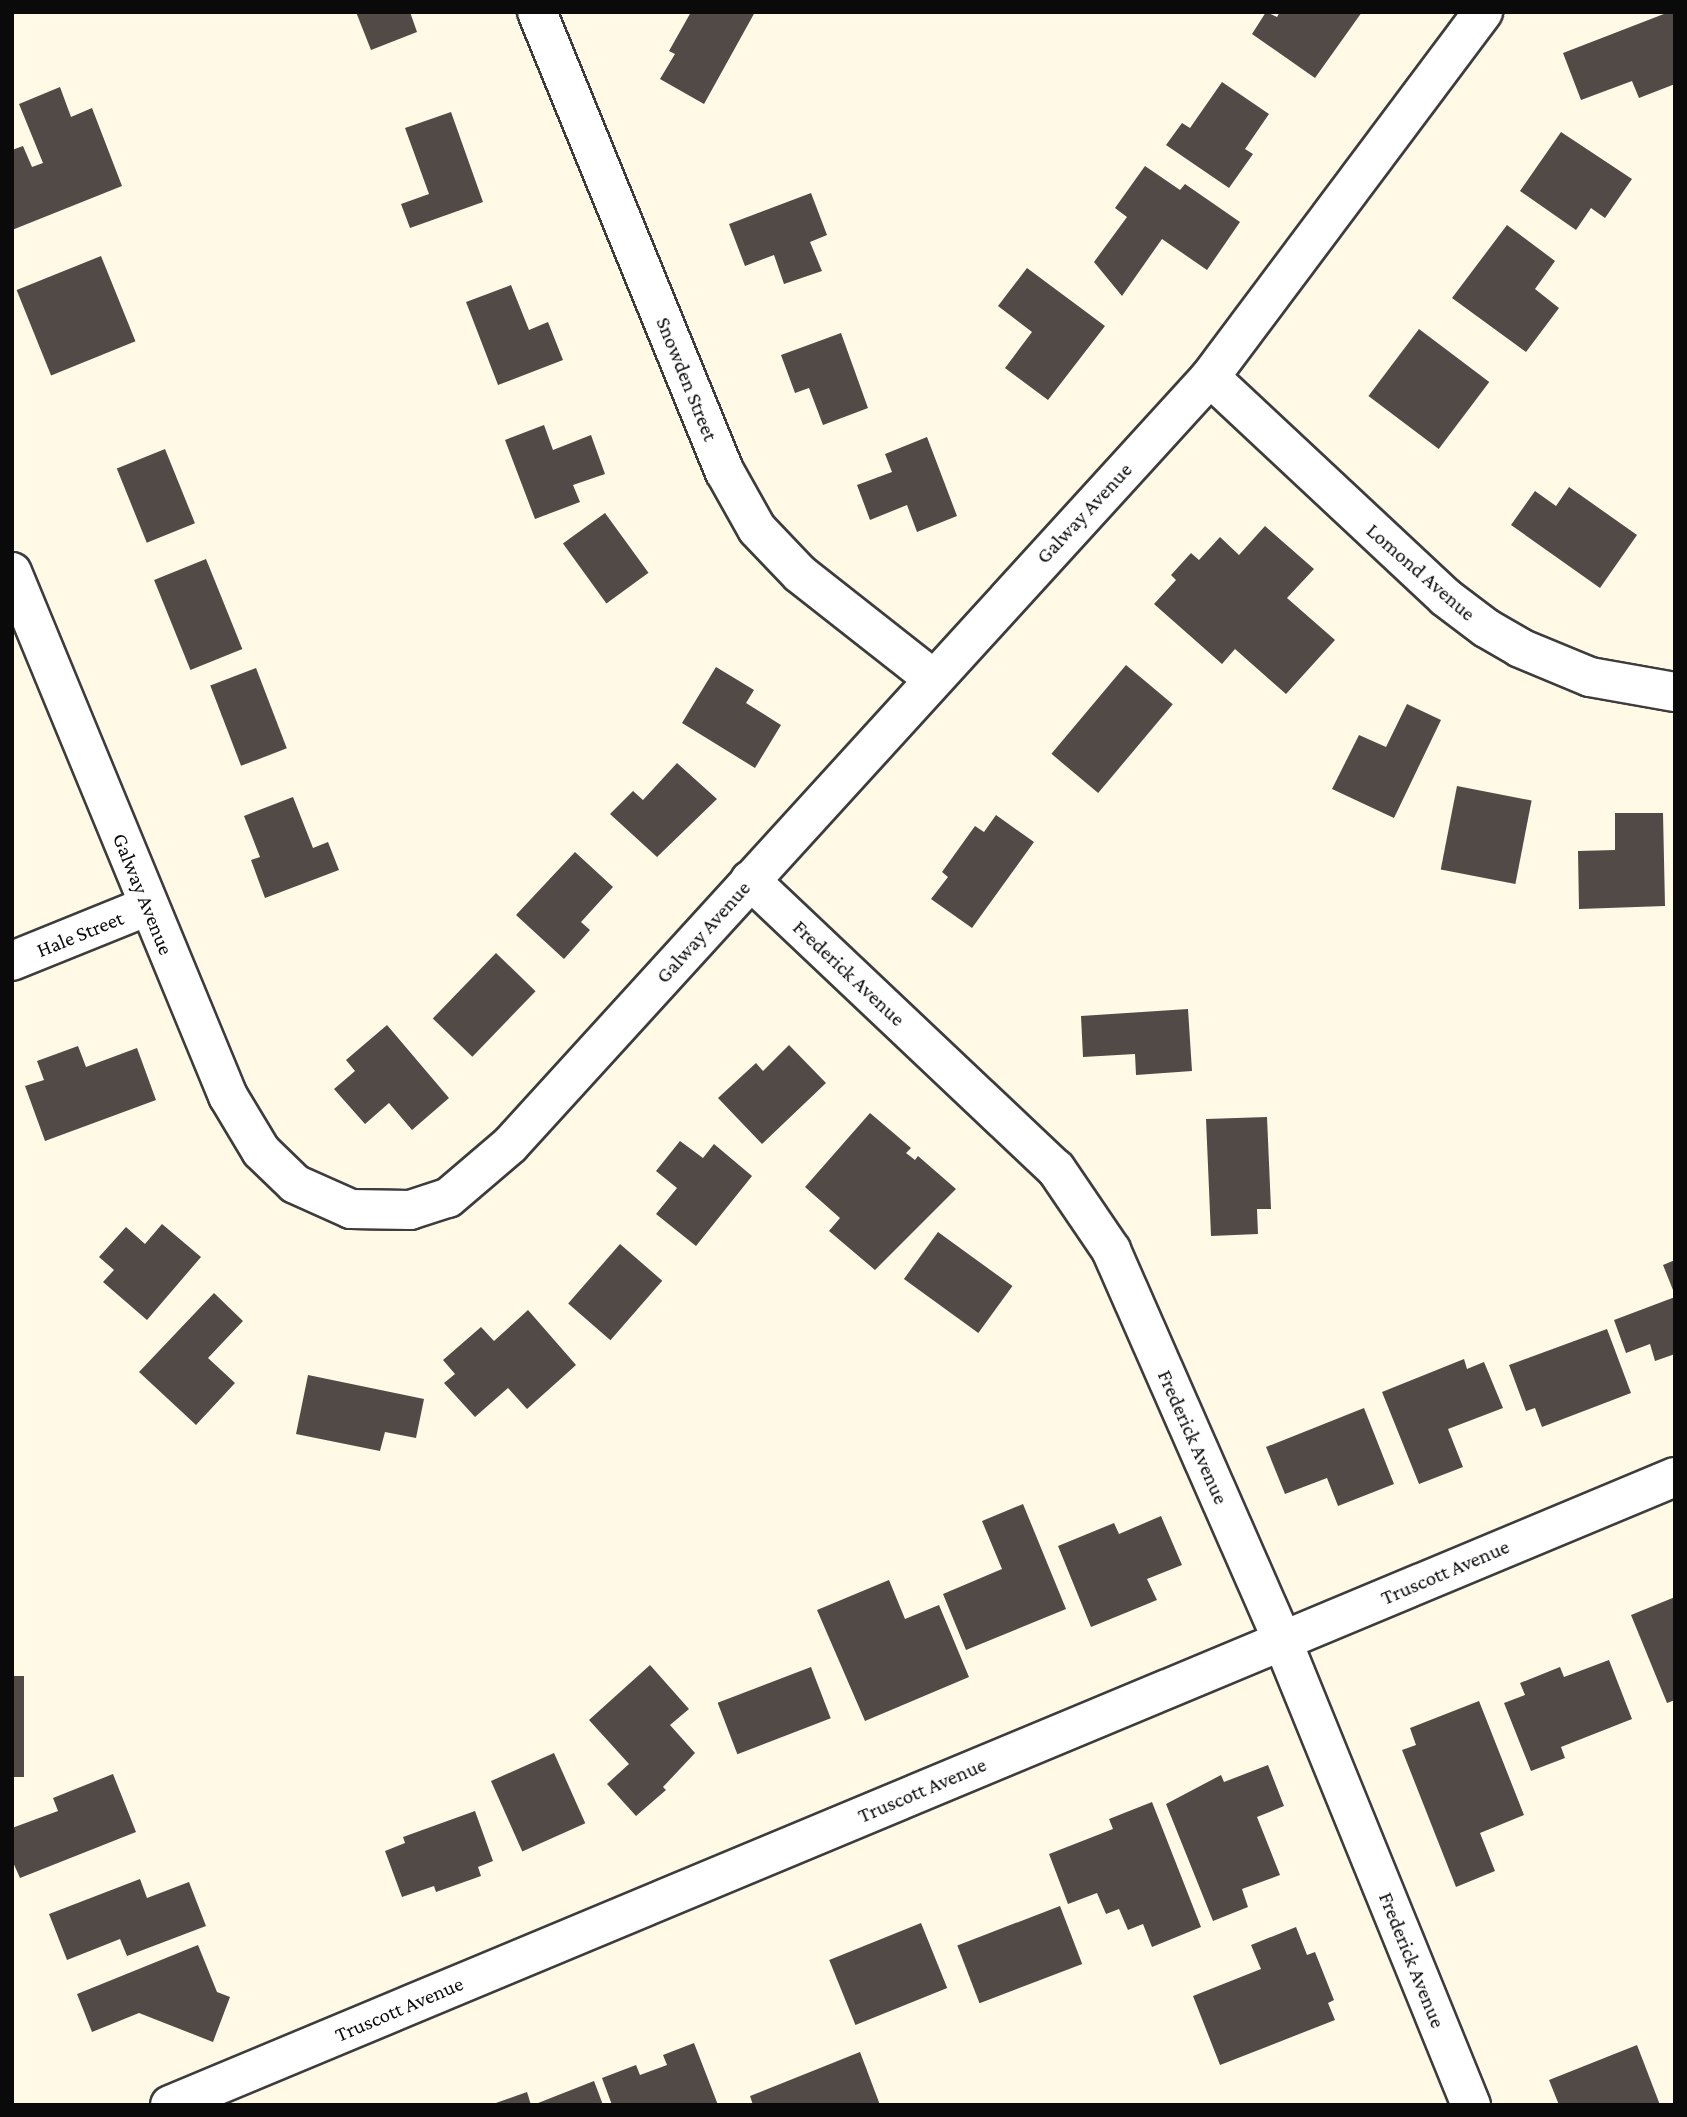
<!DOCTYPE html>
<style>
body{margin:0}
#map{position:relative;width:1687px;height:2117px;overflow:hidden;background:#fff9e6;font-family:"Crimson Pro",serif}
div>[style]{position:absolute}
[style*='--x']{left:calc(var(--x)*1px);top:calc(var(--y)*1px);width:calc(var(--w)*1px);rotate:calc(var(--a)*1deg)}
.building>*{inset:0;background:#524a46;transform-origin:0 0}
.roads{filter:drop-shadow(2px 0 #3d3d3d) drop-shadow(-2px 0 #3d3d3d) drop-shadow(0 2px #3d3d3d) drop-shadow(0 -2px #3d3d3d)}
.street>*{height:38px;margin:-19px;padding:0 19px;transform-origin:19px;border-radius:19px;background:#fff}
span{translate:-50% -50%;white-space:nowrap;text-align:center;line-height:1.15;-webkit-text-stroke:7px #fff;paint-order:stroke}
.street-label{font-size:21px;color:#0a0a0a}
.frame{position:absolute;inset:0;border:14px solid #0a0a0a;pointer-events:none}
</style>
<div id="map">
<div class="building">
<i style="clip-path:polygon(356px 12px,410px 12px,417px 32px,371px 50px)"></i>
<i style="clip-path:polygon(691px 12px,755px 12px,704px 104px,660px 79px,675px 54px,669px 51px)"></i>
<i style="clip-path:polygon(1266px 12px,1277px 17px,1280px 12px,1362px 12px,1315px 78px,1252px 34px)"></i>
<i style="clip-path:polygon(1669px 12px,1675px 12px,1675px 84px,1639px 98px,1632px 81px,1581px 100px,1563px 53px)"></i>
<i style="clip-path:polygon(1222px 82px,1269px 114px,1245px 149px,1253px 154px,1229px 188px,1166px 145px,1182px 123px,1190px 128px)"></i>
<i style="clip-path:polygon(60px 87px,71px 117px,92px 108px,122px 186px,12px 230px,12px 150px,23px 146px,32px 167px,43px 163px,19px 104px)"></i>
<i style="clip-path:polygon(451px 112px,483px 202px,410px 228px,401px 204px,429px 194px,405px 128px)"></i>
<i style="clip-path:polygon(1561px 132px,1632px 179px,1605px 218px,1591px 208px,1576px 230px,1520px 191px)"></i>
<i style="clip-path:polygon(1145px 166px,1180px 190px,1185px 184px,1240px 222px,1207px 270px,1162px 239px,1122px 296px,1094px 262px,1127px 217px,1115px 208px)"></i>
<i style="clip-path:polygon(811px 193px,827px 235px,810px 242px,822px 271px,784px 284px,774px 255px,745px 266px,729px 224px)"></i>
<i style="clip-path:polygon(1507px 225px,1555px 261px,1535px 289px,1559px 308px,1526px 352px,1452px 298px)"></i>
<i style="left:101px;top:256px;width:92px;height:91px;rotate:68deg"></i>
<i style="clip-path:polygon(1027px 268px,1105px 326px,1048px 400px,1005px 368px,1032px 332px,998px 306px)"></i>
<i style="clip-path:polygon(511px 285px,529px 330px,548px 322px,563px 360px,498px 385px,466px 302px)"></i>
<i style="left:1419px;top:329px;width:88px;height:84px;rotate:37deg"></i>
<i style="clip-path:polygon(841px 333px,868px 408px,823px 425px,809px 388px,795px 393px,781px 355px)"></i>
<i style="clip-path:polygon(544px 425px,553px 450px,591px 435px,605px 474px,573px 485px,580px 502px,535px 519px,505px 440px)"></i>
<i style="clip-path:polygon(927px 437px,957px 516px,917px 532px,907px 505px,870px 520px,857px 485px,892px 472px,885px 454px)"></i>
<i style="left:165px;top:449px;width:80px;height:52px;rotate:68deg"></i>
<i style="clip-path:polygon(1569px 487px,1637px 535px,1600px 588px,1511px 525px,1535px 491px,1556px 506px)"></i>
<i style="left:605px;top:513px;width:74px;height:52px;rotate:54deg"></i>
<i style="clip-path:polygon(1265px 526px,1314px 569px,1287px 598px,1335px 640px,1286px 694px,1235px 649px,1222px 664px,1154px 604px,1176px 580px,1171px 575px,1191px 553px,1199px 560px,1220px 537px,1239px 555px)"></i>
<i style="left:206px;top:559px;width:97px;height:56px;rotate:68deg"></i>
<i style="left:1126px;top:665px;width:61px;height:116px;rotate:40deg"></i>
<i style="clip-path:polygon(716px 667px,754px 690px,746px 703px,781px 725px,755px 768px,682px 723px)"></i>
<i style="left:256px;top:668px;width:86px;height:49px;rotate:69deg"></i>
<i style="clip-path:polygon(1407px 704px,1441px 720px,1394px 818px,1332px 789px,1359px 735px,1386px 747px)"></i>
<i style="clip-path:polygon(677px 763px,717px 799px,657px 857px,610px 814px,633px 791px,643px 800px)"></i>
<i style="left:1457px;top:786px;width:76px;height:85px;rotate:11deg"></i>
<i style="clip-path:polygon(293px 797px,313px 848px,328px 842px,339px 870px,265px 898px,251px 860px,260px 857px,244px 816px)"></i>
<i style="clip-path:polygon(1615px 813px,1663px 813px,1665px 906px,1579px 909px,1578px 851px,1615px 850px)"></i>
<i style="clip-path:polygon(996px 815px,1034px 842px,972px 928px,931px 899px,948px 877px,942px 872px,975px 826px,984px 832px)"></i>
<i style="clip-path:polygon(575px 852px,613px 887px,581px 922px,590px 930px,564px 959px,516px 915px)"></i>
<i style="left:496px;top:953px;width:55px;height:91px;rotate:44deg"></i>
<i style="clip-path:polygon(1188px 1009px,1192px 1071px,1136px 1075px,1135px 1054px,1083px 1057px,1081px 1016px)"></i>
<i style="clip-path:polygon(387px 1025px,449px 1098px,412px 1130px,389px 1103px,365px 1124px,334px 1089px,355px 1071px,346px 1060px)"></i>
<i style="clip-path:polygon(789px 1045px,826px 1083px,762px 1144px,718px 1098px,756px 1063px,763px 1071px)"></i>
<i style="clip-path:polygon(78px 1046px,86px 1067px,137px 1048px,156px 1100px,45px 1141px,25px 1086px,44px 1080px,37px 1061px)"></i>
<i style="clip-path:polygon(870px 1113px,911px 1148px,906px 1153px,915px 1160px,918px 1156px,956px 1189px,875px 1270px,829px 1231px,840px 1218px,805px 1187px)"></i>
<i style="clip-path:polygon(1267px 1117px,1271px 1209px,1257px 1209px,1258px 1234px,1211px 1236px,1206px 1119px)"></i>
<i style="clip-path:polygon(680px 1141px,703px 1158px,714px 1144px,752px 1176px,696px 1246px,656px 1214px,677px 1188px,656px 1171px)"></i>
<i style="clip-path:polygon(162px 1224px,201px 1257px,147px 1320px,103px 1282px,114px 1270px,99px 1257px,126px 1227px,145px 1244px)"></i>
<i style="left:938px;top:1232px;width:92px;height:58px;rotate:36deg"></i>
<i style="left:620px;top:1244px;width:56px;height:79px;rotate:41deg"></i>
<i style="clip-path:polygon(1675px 1260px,1675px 1295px,1663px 1265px)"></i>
<i style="clip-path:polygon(214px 1293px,243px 1321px,208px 1358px,235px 1383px,196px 1425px,139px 1372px)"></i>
<i style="clip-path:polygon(1675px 1297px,1675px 1354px,1655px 1361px,1650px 1344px,1626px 1353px,1614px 1320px)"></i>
<i style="clip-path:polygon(528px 1310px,576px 1365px,527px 1409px,508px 1388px,475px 1417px,444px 1383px,455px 1374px,443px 1360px,481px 1327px,494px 1341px)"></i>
<i style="clip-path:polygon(1607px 1329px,1631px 1393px,1542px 1427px,1535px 1408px,1526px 1411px,1509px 1365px)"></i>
<i style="clip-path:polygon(1464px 1359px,1467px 1369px,1484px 1362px,1503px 1408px,1448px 1429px,1463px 1467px,1419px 1484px,1382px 1392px)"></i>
<i style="clip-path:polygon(308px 1375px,424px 1399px,416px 1438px,385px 1432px,380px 1451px,296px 1434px)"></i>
<i style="clip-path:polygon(1364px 1408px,1394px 1484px,1338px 1506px,1327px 1478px,1285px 1494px,1266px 1447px)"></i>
<i style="clip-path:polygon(1023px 1504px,1066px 1609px,966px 1650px,943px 1594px,1002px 1569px,982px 1521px)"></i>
<i style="clip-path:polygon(1161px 1516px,1182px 1565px,1147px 1579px,1157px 1600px,1091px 1627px,1058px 1546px,1114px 1523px,1119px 1534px)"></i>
<i style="clip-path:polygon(889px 1580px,905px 1619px,939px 1605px,969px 1677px,865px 1721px,817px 1610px)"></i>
<i style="clip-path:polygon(1675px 1597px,1675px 1700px,1667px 1703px,1631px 1615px)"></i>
<i style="clip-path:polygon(1609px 1660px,1632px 1719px,1561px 1747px,1565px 1758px,1531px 1771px,1504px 1703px,1525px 1695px,1520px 1683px,1560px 1667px,1564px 1677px)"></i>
<i style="clip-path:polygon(650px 1665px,689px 1709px,670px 1725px,695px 1753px,663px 1787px,666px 1790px,636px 1816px,607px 1784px,629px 1764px,589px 1720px)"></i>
<i style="left:811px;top:1667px;width:55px;height:100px;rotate:69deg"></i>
<i style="left:12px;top:1676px;width:12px;height:101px"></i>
<i style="clip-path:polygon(1479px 1701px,1524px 1815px,1480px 1833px,1495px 1871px,1456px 1887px,1402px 1750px,1416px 1745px,1410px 1728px)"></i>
<i style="left:554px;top:1753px;width:77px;height:69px;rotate:66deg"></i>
<i style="clip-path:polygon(1268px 1765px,1284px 1806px,1257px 1817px,1280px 1875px,1242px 1889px,1248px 1907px,1213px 1921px,1166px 1804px,1221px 1775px,1224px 1782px)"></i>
<i style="clip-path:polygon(113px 1774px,136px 1832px,20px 1878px,12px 1860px,12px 1828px,58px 1811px,53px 1798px)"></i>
<i style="clip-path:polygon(1152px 1802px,1201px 1927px,1152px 1947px,1143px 1924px,1128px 1930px,1119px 1909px,1106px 1914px,1097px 1893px,1068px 1904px,1049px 1854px,1113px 1829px,1109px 1819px)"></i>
<i style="clip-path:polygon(475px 1811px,493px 1861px,478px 1867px,481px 1876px,436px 1892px,434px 1886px,402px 1897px,385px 1851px,405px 1843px,403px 1837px)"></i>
<i style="clip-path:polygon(140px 1879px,147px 1898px,189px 1882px,206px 1926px,127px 1956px,120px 1939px,67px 1960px,49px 1914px)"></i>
<i style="left:1060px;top:1906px;width:62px;height:110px;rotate:69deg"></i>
<i style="left:921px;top:1923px;width:70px;height:99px;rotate:68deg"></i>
<i style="clip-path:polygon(1296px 1927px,1307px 1955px,1315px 1952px,1334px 2000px,1328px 2003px,1335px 2020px,1220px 2065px,1193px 1996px,1261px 1969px,1251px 1945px)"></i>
<i style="clip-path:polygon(198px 1945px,217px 1992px,230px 1997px,213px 2042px,139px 2013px,92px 2032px,77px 1994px)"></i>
<i style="clip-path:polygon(694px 2043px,718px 2105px,612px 2105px,602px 2078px,636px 2065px,640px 2075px,667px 2065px,663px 2055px)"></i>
<i style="clip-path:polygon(1637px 2045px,1660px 2105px,1559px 2105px,1549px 2080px)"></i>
<i style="clip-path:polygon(860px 2052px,880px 2105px,753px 2105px,750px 2096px)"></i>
<i style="clip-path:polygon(594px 2081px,603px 2105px,533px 2105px)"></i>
<i style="clip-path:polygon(527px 2092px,531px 2105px,493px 2105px,493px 2104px)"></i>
</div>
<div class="roads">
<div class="street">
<i style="--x:537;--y:12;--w:497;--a:67.8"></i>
<i style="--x:725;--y:472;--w:65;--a:60.7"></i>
<i style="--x:757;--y:529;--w:62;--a:46.3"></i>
<i style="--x:800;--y:574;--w:168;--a:38.2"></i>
<i style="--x:1210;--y:377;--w:322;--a:43.1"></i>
<i style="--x:1445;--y:597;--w:51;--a:37.1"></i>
<i style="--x:1486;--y:628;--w:39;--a:30"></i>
<i style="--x:1520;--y:648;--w:76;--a:22.5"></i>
<i style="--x:1590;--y:677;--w:86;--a:10"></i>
<i style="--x:12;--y:572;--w:567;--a:67.6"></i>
<i style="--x:228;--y:1096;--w:64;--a:59"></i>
<i style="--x:261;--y:1151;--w:47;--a:44.1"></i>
<i style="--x:295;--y:1184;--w:61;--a:24.1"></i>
<i style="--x:351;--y:1209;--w:59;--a:1"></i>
<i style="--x:410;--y:1210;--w:40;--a:-18"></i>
<i style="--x:448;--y:1198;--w:82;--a:-40.5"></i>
<i style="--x:510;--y:1145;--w:1039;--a:-47.65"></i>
<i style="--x:1210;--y:377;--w:456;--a:-53.2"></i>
<i style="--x:750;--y:880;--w:421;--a:43.4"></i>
<i style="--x:1056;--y:1169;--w:98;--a:55.8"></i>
<i style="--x:1111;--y:1250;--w:426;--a:66.3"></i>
<i style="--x:1282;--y:1640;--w:502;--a:67.88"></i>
<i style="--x:12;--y:961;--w:147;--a:-22"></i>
<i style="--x:170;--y:2105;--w:1631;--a:-22.65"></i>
</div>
</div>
<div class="street-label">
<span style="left:687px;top:379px;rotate:68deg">Snowden Street</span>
<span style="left:1084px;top:513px;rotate:-47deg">Galway Avenue</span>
<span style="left:1421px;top:572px;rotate:41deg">Lomond Avenue</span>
<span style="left:143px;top:894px;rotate:68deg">Galway Avenue</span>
<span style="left:703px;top:932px;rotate:-48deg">Galway Avenue</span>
<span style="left:80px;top:934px;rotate:-22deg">Hale Street</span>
<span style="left:849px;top:973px;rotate:43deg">Frederick Avenue</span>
<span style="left:1193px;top:1437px;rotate:66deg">Frederick Avenue</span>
<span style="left:1445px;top:1572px;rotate:-23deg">Truscott Avenue</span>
<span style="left:922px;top:1790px;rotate:-23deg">Truscott Avenue</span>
<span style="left:1412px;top:1960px;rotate:68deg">Frederick Avenue</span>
<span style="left:399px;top:2009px;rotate:-23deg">Truscott Avenue</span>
</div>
<div class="frame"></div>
</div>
